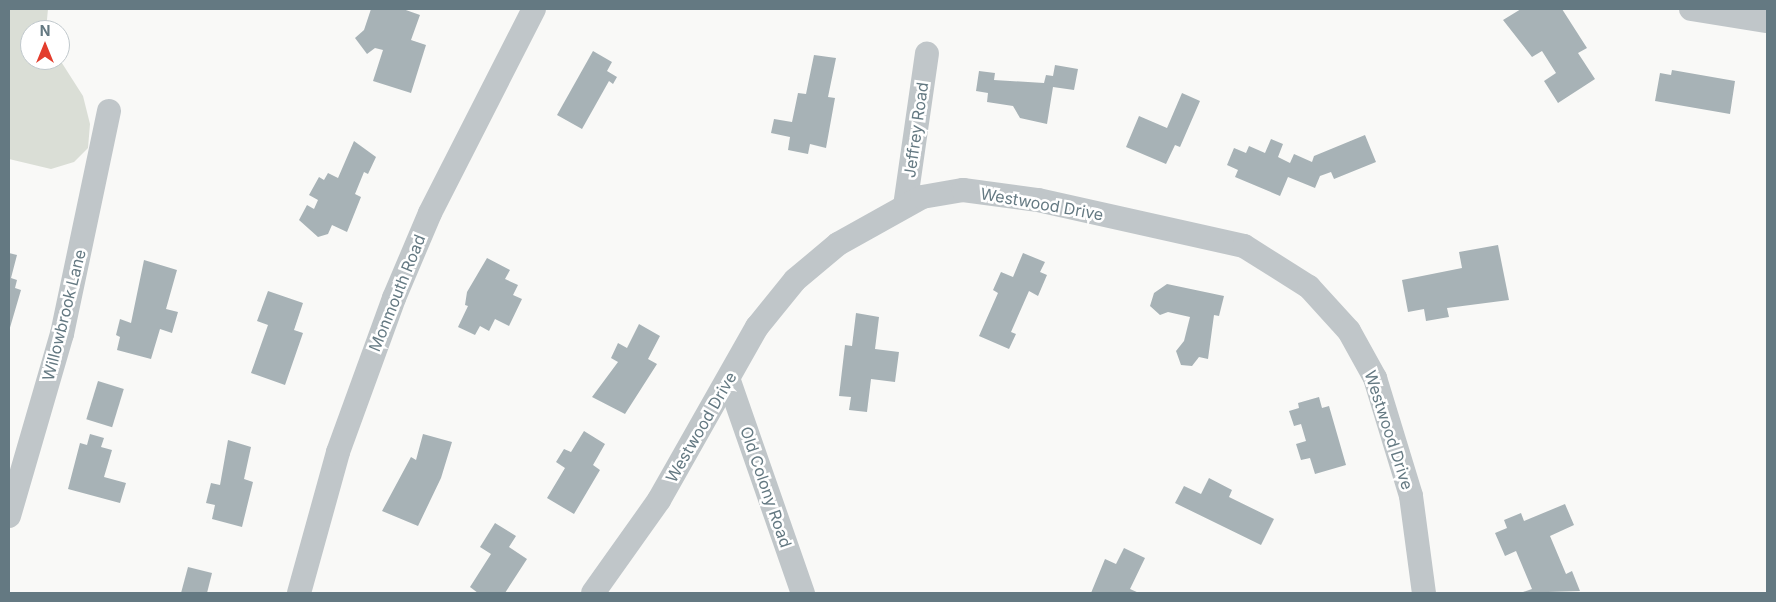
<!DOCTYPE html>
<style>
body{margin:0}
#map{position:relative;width:1776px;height:602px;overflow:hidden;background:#f9f9f7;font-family:Inter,sans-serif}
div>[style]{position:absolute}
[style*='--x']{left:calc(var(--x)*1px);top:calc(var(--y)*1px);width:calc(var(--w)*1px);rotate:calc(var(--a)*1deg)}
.green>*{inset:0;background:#daded6}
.building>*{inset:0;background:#a7b2b6;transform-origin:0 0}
.minor>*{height:24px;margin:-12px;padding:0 12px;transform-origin:12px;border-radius:12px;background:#c0c6c9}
span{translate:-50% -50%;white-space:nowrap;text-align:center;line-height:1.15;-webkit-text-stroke:5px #fff;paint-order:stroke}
.street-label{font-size:16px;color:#647982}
.frame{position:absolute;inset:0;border:10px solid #647982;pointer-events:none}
.north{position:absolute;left:20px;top:20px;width:50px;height:50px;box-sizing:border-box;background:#fff;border:1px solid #c1c9cd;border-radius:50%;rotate:0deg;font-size:14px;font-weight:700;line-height:20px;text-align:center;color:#647982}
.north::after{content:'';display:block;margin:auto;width:18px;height:22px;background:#e33d2d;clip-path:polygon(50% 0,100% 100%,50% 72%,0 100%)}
</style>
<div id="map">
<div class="green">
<i style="clip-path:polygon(9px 9px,48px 9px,46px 30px,30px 30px,30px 60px,60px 60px,83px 96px,90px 124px,88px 148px,74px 162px,51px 169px,9px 159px)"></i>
</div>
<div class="building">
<i style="clip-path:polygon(371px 9px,403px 9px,420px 15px,411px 40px,426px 45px,411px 93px,373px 81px,383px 50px,375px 48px,367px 54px,355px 38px,364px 30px)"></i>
<i style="clip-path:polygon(1521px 9px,1562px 9px,1587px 48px,1578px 53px,1595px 79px,1558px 103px,1544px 81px,1556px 73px,1542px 51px,1532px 57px,1503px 20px)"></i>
<i style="clip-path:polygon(593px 51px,612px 62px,607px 71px,617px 77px,613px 84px,609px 81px,582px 129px,557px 115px)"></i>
<i style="clip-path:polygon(814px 55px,836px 58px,828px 97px,835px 98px,826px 148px,810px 144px,808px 154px,788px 150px,790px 137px,771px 133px,774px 119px,792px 122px,798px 93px,806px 94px)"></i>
<i style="clip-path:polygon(1055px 65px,1078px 69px,1074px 90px,1053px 87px,1047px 124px,1020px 118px,1013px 106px,987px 102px,988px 93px,976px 91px,979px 71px,995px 73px,994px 80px,1044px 83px,1046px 75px,1053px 76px)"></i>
<i style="clip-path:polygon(1672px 70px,1735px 81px,1730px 114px,1655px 101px,1660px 73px,1671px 75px)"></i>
<i style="clip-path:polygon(1182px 93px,1200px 101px,1180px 147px,1175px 145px,1166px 164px,1126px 147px,1139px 116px,1167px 128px)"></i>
<i style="clip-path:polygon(1365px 135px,1376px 162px,1334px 179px,1331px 172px,1320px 176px,1315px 188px,1288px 177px,1280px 196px,1235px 177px,1238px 170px,1227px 165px,1234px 148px,1246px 153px,1249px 146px,1265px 153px,1271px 139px,1283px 144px,1278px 157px,1290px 163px,1294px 154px,1312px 162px,1314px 156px)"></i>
<i style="clip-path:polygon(354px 141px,376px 157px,368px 174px,364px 172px,355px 194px,361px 197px,347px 232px,332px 225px,328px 234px,318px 237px,299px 220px,307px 205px,314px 209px,318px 200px,309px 195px,319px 177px,324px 180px,328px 173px,338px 178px)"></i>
<i style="clip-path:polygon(1498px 245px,1509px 300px,1447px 308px,1449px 317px,1426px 321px,1424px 309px,1408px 312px,1402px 280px,1462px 268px,1459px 252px)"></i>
<i style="clip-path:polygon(9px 253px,17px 255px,11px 278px,17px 280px,15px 288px,21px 290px,9px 331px)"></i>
<i style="clip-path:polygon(1023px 253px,1045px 262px,1040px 272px,1047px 275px,1038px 296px,1029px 291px,1011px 332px,1016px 334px,1009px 349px,979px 336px,998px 293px,993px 290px,1001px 272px,1013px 277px)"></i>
<i style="clip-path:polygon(487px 258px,510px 270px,505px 279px,518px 285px,513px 295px,522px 299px,509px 326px,495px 319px,489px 331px,480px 326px,475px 335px,458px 327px,468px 306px,465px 305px,467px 292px)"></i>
<i style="clip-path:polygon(144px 260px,177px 270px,166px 309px,178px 312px,172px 333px,160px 329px,151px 359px,117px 350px,120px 337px,116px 335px,120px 319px,131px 323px)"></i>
<i style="clip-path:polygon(1167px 284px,1224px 296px,1219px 316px,1214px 315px,1208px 359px,1199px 357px,1192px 366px,1181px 365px,1176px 351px,1184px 341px,1190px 317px,1168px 312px,1160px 315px,1150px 306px,1154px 293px)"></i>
<i style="clip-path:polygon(268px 291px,303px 303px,294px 330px,303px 333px,285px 385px,251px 373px,268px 325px,257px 321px)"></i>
<i style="clip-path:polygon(856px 313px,879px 317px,875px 349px,899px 352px,895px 382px,871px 379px,867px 412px,849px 410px,851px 397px,839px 396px,845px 345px,852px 346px)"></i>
<i style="clip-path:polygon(639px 324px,660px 336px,648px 359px,657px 364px,625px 414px,592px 397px,618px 362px,611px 358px,618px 343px,627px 348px)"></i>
<i style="left:98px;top:381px;width:27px;height:40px;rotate:17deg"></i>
<i style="clip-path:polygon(1319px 397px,1322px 408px,1329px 406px,1346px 465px,1315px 474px,1310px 458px,1301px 460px,1296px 444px,1306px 441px,1301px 424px,1294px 426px,1289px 411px,1299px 408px,1298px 403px)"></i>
<i style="clip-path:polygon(584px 431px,605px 444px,593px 465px,600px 470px,574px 514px,547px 498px,565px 468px,556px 462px,564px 449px,571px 452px)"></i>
<i style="clip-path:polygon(90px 434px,104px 438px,101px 447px,112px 450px,104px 477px,126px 483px,120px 503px,68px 489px,80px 443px,87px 445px)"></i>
<i style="clip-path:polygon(423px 434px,452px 442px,441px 478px,418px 526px,382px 511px,411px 457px,416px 460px)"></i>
<i style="clip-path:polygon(228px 440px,251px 447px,244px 479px,253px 482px,242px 527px,212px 519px,215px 505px,206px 503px,211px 483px,220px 485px)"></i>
<i style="clip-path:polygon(1209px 478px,1232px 490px,1229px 497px,1274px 519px,1261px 545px,1175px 503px,1184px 486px,1201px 494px)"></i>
<i style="clip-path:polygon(1565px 504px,1574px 525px,1550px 536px,1566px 574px,1572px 571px,1580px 591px,1520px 593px,1532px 589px,1516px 551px,1505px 556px,1495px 533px,1507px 528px,1504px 520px,1521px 513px,1524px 521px)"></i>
<i style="clip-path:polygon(495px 523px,516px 536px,509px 547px,527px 559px,505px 593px,478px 593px,470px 587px,491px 554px,480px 547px)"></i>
<i style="clip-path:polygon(1124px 548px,1145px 558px,1130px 589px,1139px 593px,1091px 593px,1105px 559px,1116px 564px)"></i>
<i style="clip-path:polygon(188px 567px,212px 573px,207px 593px,181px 593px)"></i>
</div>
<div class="minor">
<i style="--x:1691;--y:9;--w:77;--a:9"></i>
<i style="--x:905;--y:206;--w:154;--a:-81.8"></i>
<i style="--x:729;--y:381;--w:225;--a:70.8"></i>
<i style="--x:9;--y:516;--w:190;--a:-73.8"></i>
<i style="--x:62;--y:334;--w:228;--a:-78.1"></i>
<i style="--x:299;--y:593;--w:146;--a:-74.5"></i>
<i style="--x:338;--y:452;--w:164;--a:-70"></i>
<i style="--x:394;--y:298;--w:92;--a:-67"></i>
<i style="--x:430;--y:213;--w:229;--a:-63"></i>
<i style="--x:593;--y:593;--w:114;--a:-54.6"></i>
<i style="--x:659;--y:500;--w:199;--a:-60.5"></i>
<i style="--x:757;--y:327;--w:60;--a:-51"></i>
<i style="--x:795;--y:280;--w:56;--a:-39.9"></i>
<i style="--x:838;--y:244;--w:96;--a:-29.2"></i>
<i style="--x:922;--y:197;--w:42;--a:-9.7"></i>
<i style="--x:963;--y:190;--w:76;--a:7.6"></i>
<i style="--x:1038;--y:200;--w:211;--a:12.6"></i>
<i style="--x:1244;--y:246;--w:77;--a:32.2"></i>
<i style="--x:1309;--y:287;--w:59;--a:47.7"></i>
<i style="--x:1349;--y:331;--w:54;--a:61"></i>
<i style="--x:1375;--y:378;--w:123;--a:73"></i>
<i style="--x:1411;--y:496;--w:98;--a:82.4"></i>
</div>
<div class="street-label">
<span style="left:916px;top:130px;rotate:-82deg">Jeffrey Road</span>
<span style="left:1042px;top:204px;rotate:10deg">Westwood Drive</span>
<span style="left:397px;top:293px;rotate:-68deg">Monmouth Road</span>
<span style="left:64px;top:315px;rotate:-76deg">Willowbrook Lane</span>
<span style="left:701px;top:427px;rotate:-60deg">Westwood Drive</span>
<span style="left:1389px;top:430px;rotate:72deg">Westwood Drive</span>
<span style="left:766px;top:487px;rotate:71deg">Old Colony Road</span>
</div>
<div class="frame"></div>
<div class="north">N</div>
</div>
